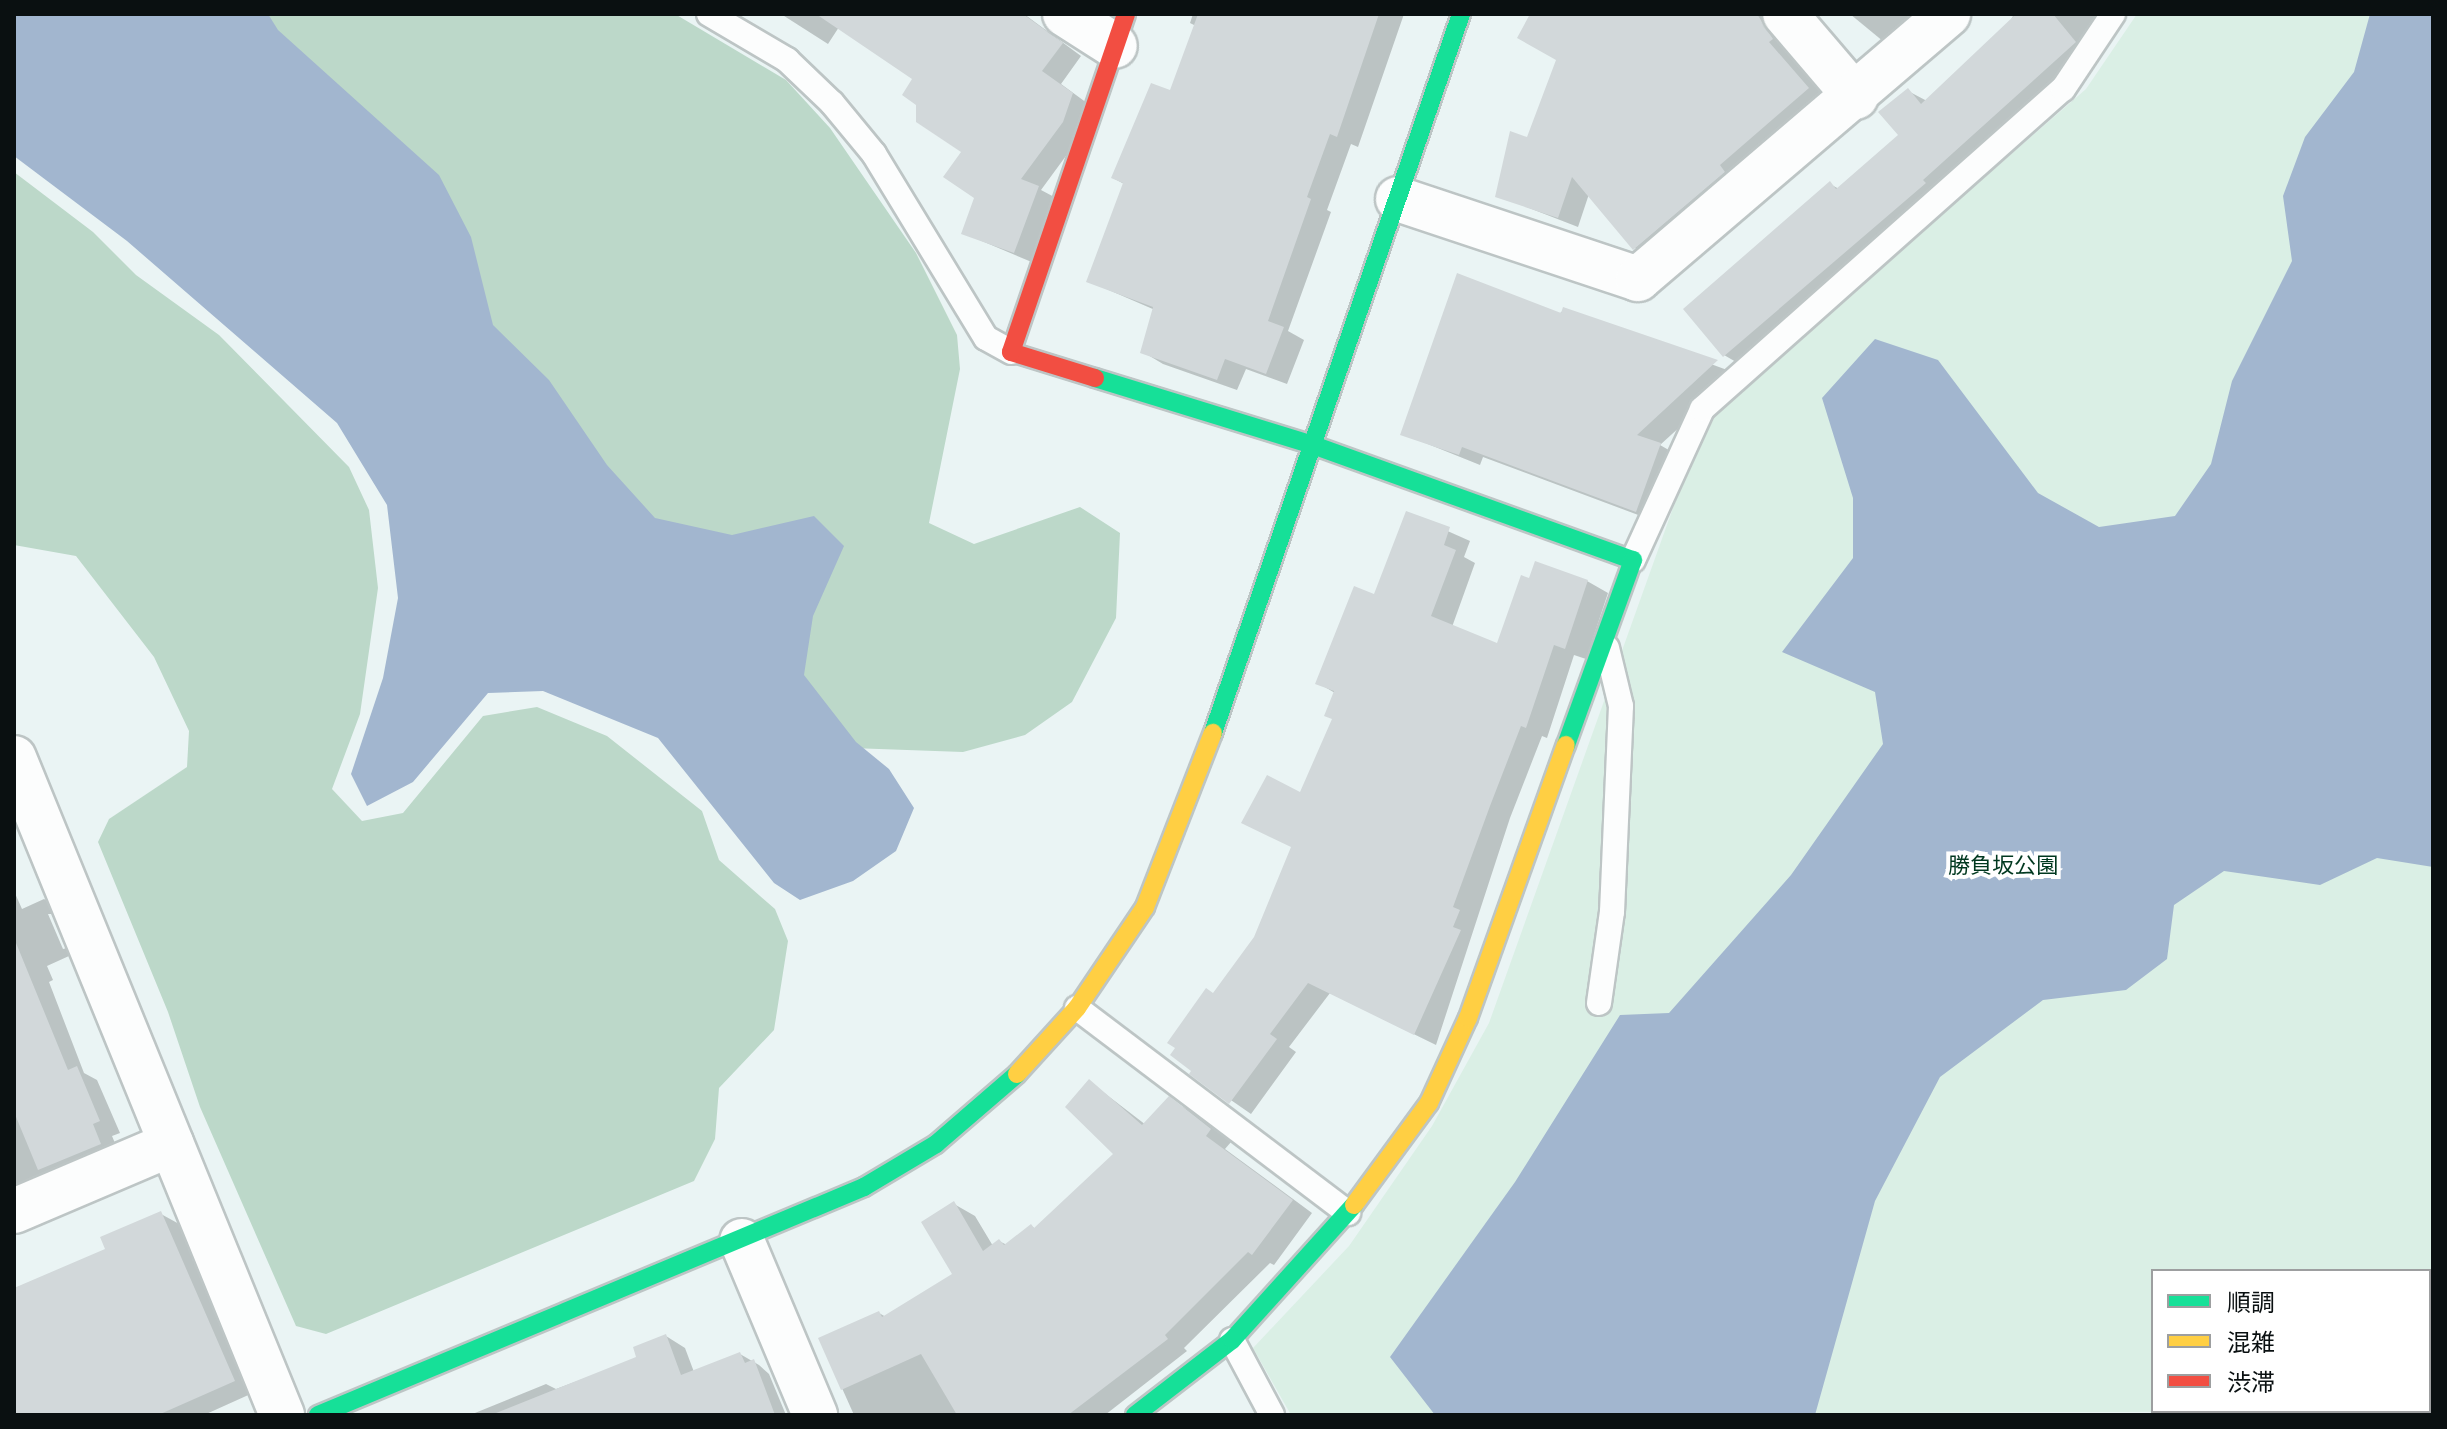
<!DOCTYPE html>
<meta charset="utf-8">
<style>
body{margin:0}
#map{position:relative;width:2447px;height:1429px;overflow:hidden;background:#eaf4f4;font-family:Jost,"Noto Sans JP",sans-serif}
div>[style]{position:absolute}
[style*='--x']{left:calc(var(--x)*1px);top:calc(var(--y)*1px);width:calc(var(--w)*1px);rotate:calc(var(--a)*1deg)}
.green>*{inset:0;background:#daefe5}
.forest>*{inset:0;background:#bcd8c9}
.water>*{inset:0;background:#a2b6cf}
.shadow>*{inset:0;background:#0003}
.building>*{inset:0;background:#d2d8da}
.roads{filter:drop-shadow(2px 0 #bdc5c5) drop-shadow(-2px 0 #bdc5c5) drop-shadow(0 2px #bdc5c5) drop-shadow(0 -2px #bdc5c5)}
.lane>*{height:24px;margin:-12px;padding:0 12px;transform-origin:12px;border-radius:12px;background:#fcfdfd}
.street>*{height:44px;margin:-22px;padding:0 22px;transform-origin:22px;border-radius:22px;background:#fcfdfd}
.fast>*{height:18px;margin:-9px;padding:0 9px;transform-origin:9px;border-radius:9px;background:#16e098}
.slow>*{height:18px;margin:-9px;padding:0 9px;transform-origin:9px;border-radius:9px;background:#ffcf43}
.jam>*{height:18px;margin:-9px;padding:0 9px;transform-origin:9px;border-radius:9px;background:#f24e42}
span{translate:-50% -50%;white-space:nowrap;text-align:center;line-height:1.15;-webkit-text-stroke:8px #fff;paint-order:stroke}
.park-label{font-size:22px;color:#00381f}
.frame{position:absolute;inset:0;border:16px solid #0a1011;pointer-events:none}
.legend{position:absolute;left:2151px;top:1269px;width:280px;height:144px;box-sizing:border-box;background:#fff;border:2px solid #9d9fa0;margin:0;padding:10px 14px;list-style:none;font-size:24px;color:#0a1011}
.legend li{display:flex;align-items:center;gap:16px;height:40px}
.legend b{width:40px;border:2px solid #9d9fa0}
</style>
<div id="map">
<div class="green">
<i style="clip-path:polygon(2137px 14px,2433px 14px,2433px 1407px,2429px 1408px,2429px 1271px,2153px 1271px,2153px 1411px,2409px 1411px,1291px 1415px,1253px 1348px,1349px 1246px,1432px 1126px,1489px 1023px,1688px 466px,1720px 407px,2086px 89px)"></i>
</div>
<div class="forest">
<i style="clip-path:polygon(233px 14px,675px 14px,786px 80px,830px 128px,916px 253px,957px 335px,960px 369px,929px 523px,974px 544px,1080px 507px,1120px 533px,1116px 618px,1072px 702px,1025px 735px,963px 752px,823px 747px,681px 558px)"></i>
<i style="clip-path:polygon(14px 172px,93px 232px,136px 275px,219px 335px,349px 467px,369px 510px,378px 588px,360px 714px,332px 789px,362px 821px,403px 813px,483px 716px,537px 707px,607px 736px,702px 811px,719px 860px,775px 909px,788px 941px,774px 1030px,719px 1088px,715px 1139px,694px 1181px,326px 1334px,296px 1326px,200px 1107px,168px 1012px,98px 842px,109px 819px,187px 767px,189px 731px,154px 657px,76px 556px,14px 545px)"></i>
</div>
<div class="water">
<i style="clip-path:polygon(14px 14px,268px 14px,278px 30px,439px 175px,471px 237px,493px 325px,549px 380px,607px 465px,655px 518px,732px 535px,814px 516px,844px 546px,813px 616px,804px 675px,856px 742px,889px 769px,914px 808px,896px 851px,853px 881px,800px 900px,774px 883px,658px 738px,543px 691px,488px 693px,413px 782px,367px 806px,351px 774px,383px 678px,398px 598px,387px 505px,337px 423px,127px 241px,14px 156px)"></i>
<i style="clip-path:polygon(2370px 14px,2433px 14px,2433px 867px,2377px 858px,2320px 885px,2224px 871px,2174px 905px,2167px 959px,2126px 990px,2043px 1000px,1940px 1077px,1875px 1201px,1815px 1415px,1435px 1415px,1390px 1357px,1515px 1182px,1620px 1015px,1669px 1013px,1791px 875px,1883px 744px,1875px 692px,1782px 652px,1853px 558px,1853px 498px,1822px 398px,1875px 339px,1938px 360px,2038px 493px,2099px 527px,2175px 516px,2211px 464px,2232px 381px,2292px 261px,2283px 196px,2305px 137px,2354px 72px)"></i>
</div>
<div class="shadow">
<i style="clip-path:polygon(781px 14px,1024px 14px,1081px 56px,1061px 84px,1091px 106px,1082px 134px,1041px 190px,1058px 199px,1034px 263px,963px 233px,976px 197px,964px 151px,915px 79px,839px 27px,828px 44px)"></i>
<i style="clip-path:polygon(1193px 14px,1404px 14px,1358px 147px,1351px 144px,1327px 210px,1331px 212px,1288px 331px,1304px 340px,1287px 384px,1246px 369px,1237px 390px,1163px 364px,1143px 352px,1155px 310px,1088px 281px,1124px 184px,1113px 178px,1171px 93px,1196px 26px,1190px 23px)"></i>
<i style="clip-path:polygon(1549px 14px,1765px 14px,1792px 50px,1788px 54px,1827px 100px,1654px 260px,1635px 248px,1589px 194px,1578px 227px,1498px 196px,1528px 139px,1558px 59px)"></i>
<i style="clip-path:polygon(1850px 14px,1939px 14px,1884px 42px)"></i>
<i style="clip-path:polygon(2014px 14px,2113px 14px,2092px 58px,1743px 366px,1724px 355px,1830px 184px,1839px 189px,1901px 136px,1908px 91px,1927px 101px,1980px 79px)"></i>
<i style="clip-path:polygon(1564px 310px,1738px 374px,1660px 445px,1681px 457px,1657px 522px,1483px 457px,1480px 465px,1403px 434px)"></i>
<i style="clip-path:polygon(1407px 513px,1470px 541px,1464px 557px,1475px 563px,1452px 627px,1499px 645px,1531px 580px,1587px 581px,1608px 593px,1586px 659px,1574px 655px,1547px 738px,1542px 736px,1510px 818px,1436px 1045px,1330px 993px,1289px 1047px,1296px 1052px,1251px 1114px,1192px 1073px,1214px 995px,1255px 938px,1293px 847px,1301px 795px,1334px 720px,1335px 693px,1318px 683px,1376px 597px)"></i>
<i style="clip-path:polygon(evenodd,14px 891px,22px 909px,44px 899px,64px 911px,80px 951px,47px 966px,53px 980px,49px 982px,84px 1073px,97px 1080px,120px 1133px,112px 1136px,120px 1155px,14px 1198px,14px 891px,48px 914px,53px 914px,67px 948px,63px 949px,48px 914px)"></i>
<i style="clip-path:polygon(1090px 1082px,1146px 1125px,1169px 1099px,1190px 1111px,1231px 1142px,1225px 1149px,1312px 1213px,1274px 1265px,1270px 1263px,1184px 1348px,1187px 1351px,1105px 1415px,854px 1415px,820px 1339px,879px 1313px,886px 1317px,954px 1275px,954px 1204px,975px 1216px,993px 1246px,999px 1241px,1007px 1245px,1031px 1226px,1036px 1229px,1116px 1154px)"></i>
<i style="clip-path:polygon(161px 1214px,181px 1225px,255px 1392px,204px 1415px,14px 1415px,14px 1294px,107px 1250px)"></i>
<i style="clip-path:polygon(666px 1336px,685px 1348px,694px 1372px,740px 1354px,759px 1365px,769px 1374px,786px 1415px,470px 1415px,546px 1384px,556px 1389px,639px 1358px)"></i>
</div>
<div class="building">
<i style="clip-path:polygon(816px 14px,1023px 14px,1063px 43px,1042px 71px,1073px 93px,1063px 122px,1021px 179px,1039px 186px,1014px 253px,961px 234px,974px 198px,943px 177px,961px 152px,916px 122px,916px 105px,902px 95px,912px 79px)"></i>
<i style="clip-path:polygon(1198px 14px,1379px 14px,1337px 137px,1330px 134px,1307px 197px,1311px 199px,1268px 321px,1284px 327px,1266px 374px,1225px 359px,1217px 380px,1140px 353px,1153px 307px,1086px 282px,1123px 183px,1111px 178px,1151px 83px,1170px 90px)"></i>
<i style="clip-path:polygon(1530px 14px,1757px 14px,1773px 39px,1769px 42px,1809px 88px,1720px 165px,1725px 172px,1633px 250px,1572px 177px,1558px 218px,1495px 197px,1510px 131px,1527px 137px,1556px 60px,1517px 38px)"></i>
<i style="clip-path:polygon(2016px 14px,2053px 14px,2076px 42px,1923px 180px,1926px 183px,1723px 357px,1683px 309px,1830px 181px,1836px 189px,1898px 135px,1878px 112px,1908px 88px,1921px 104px)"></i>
<i style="clip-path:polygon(1457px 273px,1561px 313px,1563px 307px,1718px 360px,1637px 435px,1661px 443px,1636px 512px,1462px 447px,1459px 455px,1400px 435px)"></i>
<i style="clip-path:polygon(1406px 511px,1450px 527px,1444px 545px,1456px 550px,1431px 616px,1497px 643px,1521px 575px,1529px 578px,1535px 561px,1588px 580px,1565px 649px,1554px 645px,1526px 728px,1521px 726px,1490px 806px,1453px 907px,1460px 910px,1453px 927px,1461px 930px,1414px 1035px,1308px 983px,1270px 1034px,1277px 1039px,1229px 1104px,1189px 1074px,1191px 1071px,1170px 1055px,1175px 1048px,1167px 1043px,1206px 988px,1213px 993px,1254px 937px,1291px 847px,1241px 823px,1267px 775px,1300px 792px,1332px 719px,1324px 716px,1334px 691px,1315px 684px,1354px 586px,1374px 594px)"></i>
<i style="clip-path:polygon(14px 938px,68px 1070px,77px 1066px,100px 1121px,93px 1124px,101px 1144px,38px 1170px,14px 1112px)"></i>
<i style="clip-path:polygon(1089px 1079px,1142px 1125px,1169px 1096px,1211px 1129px,1206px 1136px,1293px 1200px,1252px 1255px,1248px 1252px,1165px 1335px,1168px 1339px,1068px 1415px,957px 1415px,921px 1354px,841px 1390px,818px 1338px,879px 1311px,882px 1317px,952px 1274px,921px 1222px,954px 1201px,983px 1251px,999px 1239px,1004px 1245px,1031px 1224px,1034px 1228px,1113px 1154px,1065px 1107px)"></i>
<i style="clip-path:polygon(161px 1211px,235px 1381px,158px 1415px,14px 1415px,14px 1288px,105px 1249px,100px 1237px)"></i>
<i style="clip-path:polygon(666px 1334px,681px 1375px,740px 1352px,745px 1363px,754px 1359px,775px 1415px,491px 1415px,636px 1357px,633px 1347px)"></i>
</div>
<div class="roads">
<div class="lane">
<i style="--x:709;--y:14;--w:91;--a:30.5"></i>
<i style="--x:787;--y:60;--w:62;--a:43.7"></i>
<i style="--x:832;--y:103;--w:66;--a:50.5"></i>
<i style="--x:874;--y:154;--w:215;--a:58.7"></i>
<i style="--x:986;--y:338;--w:29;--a:29"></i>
<i style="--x:1633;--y:560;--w:166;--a:-65.4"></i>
<i style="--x:1702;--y:409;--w:482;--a:-41.6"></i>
<i style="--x:2063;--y:89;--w:90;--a:-56.3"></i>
<i style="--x:1599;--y:1003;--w:92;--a:-81.9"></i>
<i style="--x:1612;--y:912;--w:206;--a:-87.5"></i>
<i style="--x:1621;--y:706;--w:60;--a:-103.6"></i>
<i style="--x:1077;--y:1008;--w:340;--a:37.1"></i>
<i style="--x:1232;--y:1340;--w:85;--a:61.9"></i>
</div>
<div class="street">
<i style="--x:1065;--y:14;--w:59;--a:32.6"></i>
<i style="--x:1785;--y:14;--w:109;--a:49.5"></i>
<i style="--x:1398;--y:199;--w:253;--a:18.4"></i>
<i style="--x:1638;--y:279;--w:408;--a:-40.5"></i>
<i style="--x:14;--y:758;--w:710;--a:67.81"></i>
<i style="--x:14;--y:1211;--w:171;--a:-23.1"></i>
<i style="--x:742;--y:1241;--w:189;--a:67.2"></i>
</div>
<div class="fast">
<i style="--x:1095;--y:378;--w:228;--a:17.1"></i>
<i style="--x:1313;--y:445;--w:340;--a:19.8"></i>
<i style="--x:1633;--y:560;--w:197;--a:109.9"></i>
<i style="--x:1213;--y:733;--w:761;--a:-70.97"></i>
<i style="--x:318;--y:1415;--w:592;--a:-22.66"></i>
<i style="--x:864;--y:1187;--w:84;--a:-30.8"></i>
<i style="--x:936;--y:1144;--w:107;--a:-40.8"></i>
<i style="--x:1135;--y:1415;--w:123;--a:-37.7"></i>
<i style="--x:1232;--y:1340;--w:182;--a:-47.9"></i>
</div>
<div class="slow">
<i style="--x:1017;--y:1074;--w:89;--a:-47.7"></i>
<i style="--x:1077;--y:1008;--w:122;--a:-56"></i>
<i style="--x:1145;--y:907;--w:187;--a:-68.7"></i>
<i style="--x:1354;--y:1205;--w:127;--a:-53.7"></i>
<i style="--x:1429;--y:1103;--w:94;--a:-65.4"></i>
<i style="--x:1468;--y:1018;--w:290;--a:-70.3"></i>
</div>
<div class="jam">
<i style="--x:1095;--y:378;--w:88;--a:-162.8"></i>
<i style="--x:1011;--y:352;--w:357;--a:-71.2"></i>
</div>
</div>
<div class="park-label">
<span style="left:2003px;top:866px">勝負坂公園</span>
</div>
<div class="frame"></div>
<ul class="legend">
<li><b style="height:10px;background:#16e098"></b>順調</li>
<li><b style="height:10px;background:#ffcf43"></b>混雑</li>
<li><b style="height:10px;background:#f24e42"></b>渋滞</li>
</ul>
</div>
